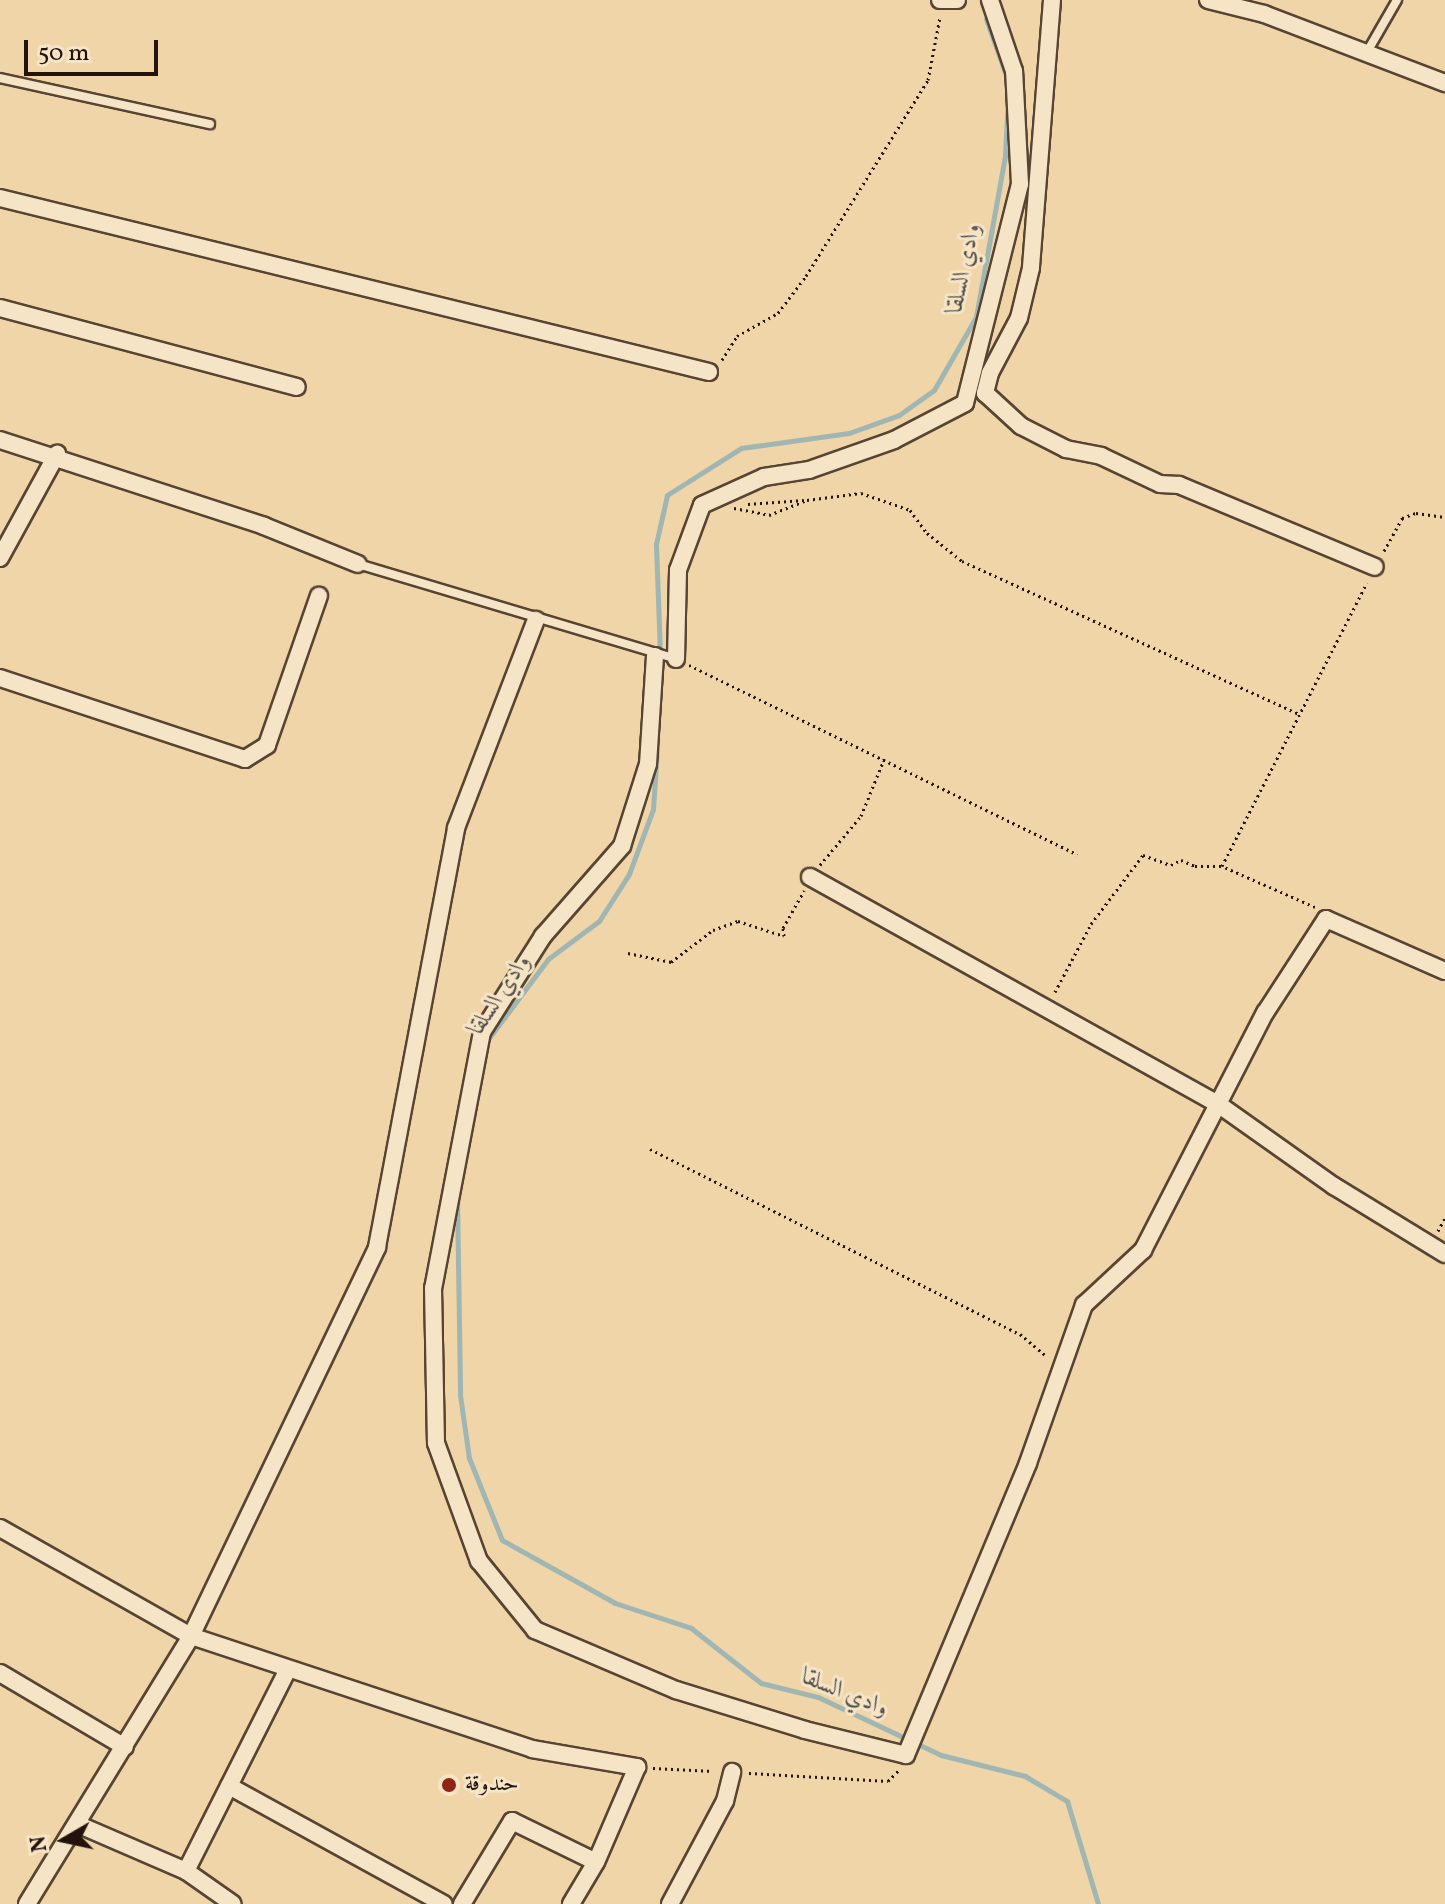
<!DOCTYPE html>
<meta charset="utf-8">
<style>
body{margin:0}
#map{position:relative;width:1445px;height:1904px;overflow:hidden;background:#efd5a7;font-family:Vollkorn,Amiri,serif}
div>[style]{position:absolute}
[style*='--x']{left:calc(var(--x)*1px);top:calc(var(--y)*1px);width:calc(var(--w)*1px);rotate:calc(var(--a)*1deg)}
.stream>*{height:5px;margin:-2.5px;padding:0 2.5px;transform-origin:2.5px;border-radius:2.5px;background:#9fb6b3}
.path>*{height:3px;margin-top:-1.5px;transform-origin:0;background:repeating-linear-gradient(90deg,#24130b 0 2px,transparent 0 6px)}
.roads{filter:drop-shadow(2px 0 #574432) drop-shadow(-2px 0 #574432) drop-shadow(0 2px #574432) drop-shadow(0 -2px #574432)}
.service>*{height:8px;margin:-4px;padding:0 4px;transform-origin:4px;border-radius:4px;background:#f5e4c6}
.minor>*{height:16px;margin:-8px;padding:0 8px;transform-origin:8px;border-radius:8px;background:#f5e4c6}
.dots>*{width:22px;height:22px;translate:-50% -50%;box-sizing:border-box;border:4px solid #f5e4c6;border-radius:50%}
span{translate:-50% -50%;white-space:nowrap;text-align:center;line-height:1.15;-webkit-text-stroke:6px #f5e4c6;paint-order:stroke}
.poi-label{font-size:22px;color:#24130b}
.left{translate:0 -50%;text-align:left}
.water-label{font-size:24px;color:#4f4c46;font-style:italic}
.north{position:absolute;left:24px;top:1800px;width:80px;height:80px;-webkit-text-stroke:6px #f5e4c6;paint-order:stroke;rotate:261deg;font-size:22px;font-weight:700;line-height:32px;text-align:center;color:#24130b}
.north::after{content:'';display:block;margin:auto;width:28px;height:36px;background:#24130b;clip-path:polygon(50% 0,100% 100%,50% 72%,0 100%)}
.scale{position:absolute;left:24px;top:40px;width:134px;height:36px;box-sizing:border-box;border:4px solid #24130b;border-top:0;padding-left:10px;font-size:24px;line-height:28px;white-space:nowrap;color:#24130b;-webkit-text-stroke:6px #f5e4c6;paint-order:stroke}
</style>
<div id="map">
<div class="stream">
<i style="--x:986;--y:19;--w:63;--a:70.4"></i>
<i style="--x:660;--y:654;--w:110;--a:-92.1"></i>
<i style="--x:656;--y:544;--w:50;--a:-77.3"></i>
<i style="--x:667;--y:495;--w:88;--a:-32.4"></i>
<i style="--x:741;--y:448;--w:109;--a:-7.9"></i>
<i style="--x:849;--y:433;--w:53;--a:-19.8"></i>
<i style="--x:899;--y:415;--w:43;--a:-35.5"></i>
<i style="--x:934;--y:390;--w:84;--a:-60.1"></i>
<i style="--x:976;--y:317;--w:164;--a:-79.8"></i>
<i style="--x:1005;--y:156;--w:60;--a:-87.1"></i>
<i style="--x:486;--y:1042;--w:104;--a:-53.2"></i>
<i style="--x:548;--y:959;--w:64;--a:-36.7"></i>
<i style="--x:599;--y:921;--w:56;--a:-57.4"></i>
<i style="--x:629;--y:874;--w:69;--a:-69.7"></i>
<i style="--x:653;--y:809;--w:61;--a:-86.2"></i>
<i style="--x:457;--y:1197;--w:198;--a:89.1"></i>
<i style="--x:460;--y:1395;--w:64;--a:81.9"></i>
<i style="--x:469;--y:1458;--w:88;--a:68.1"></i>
<i style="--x:502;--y:1540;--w:129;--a:29.1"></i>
<i style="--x:615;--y:1603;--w:80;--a:18.2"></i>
<i style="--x:691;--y:1628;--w:89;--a:38.2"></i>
<i style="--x:761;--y:1683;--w:59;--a:13.8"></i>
<i style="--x:818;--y:1697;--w:136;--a:25.2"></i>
<i style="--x:941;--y:1755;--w:87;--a:14"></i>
<i style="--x:1025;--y:1776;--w:49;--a:30.8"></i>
<i style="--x:1067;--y:1801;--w:108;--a:73.2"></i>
</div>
<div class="path">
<i style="--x:722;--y:360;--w:28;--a:-58"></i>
<i style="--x:737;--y:336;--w:47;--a:-29.3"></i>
<i style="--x:778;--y:313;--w:46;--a:-52.9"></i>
<i style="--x:806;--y:276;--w:231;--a:-58.1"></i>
<i style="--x:928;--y:80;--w:64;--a:-79.2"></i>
<i style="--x:748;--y:504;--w:56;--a:-4.1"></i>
<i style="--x:734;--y:508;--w:36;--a:11"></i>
<i style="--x:769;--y:515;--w:41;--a:-21.5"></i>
<i style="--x:807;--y:500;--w:54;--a:-7.4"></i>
<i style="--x:861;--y:493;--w:52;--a:19.1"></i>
<i style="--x:910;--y:510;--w:29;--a:54"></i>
<i style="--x:927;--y:533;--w:45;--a:38.7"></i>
<i style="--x:962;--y:561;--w:371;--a:24.4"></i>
<i style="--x:1384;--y:551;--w:38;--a:-61"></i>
<i style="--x:1402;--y:518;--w:15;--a:-20"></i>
<i style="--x:1416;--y:513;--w:29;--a:8"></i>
<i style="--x:689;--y:665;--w:432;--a:26"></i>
<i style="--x:820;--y:865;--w:64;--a:-50.1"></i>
<i style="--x:861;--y:816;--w:64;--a:-67.9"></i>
<i style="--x:1315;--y:907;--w:102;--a:-156.2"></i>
<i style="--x:1222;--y:866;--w:318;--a:-62.9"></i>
<i style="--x:628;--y:953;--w:44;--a:11.8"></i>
<i style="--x:671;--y:962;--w:53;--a:-37.3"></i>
<i style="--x:713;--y:930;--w:27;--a:-20"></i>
<i style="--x:738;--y:921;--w:48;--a:18.1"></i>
<i style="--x:784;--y:936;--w:8;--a:-97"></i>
<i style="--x:783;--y:928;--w:43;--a:-60.4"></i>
<i style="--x:1055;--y:992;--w:77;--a:-62.1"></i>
<i style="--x:1091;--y:924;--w:86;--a:-53"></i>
<i style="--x:1143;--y:855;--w:30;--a:20"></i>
<i style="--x:1171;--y:865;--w:11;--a:-27"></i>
<i style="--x:1181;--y:860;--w:15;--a:23"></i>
<i style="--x:1195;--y:866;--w:27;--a:0"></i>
<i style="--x:650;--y:1149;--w:414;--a:26.6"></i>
<i style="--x:1020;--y:1334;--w:34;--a:40"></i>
<i style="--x:1438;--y:1231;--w:15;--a:-62"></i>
<i style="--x:653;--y:1768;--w:60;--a:2.9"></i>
<i style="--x:749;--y:1773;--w:139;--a:3.3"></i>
<i style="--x:888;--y:1781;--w:17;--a:-45"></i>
</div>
<div class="roads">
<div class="service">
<i style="--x:1367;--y:52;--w:60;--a:-60"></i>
<i style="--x:0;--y:78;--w:215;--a:12.4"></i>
<i style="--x:358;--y:564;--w:332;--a:16.6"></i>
</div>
<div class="minor">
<i style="--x:940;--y:0;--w:17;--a:0"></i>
<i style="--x:1052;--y:0;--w:269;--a:94.5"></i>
<i style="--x:1031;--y:268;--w:51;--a:103.5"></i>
<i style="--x:1019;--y:318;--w:62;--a:117.8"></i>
<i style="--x:990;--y:373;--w:21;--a:104"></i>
<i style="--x:985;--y:393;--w:49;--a:42.5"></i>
<i style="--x:1021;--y:426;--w:51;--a:27.1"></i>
<i style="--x:1066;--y:449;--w:36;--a:11"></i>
<i style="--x:1101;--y:456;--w:65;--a:25.4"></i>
<i style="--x:1160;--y:484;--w:19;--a:3"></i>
<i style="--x:1179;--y:485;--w:212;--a:22.7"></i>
<i style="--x:1208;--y:0;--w:58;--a:14"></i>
<i style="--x:1264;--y:14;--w:194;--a:20.9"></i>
<i style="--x:0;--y:198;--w:730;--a:13.79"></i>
<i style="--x:0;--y:308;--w:307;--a:14.9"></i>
<i style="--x:0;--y:440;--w:278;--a:18"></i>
<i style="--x:264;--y:526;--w:101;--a:22"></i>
<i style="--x:0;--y:558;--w:119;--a:-61.3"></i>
<i style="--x:655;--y:656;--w:108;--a:93.7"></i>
<i style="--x:648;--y:764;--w:86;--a:107.6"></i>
<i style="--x:622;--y:846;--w:120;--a:131.3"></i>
<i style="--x:543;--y:936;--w:114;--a:122.4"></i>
<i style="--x:482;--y:1032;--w:261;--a:100.8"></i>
<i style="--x:433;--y:1288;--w:155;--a:88.9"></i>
<i style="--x:436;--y:1443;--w:126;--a:70"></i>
<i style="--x:479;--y:1561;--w:89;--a:50.9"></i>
<i style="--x:535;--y:1630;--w:153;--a:23.1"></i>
<i style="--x:676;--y:1690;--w:135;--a:17.2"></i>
<i style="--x:805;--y:1730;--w:104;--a:13.9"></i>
<i style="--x:906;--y:1755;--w:316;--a:-67.3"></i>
<i style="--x:1028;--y:1463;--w:168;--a:-70.5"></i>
<i style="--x:1084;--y:1305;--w:81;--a:-43"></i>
<i style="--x:1143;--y:1250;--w:267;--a:-62.8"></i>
<i style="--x:1265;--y:1013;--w:112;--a:-57"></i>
<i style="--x:1326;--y:919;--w:130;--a:23.6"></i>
<i style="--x:676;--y:659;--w:89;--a:-88.7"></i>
<i style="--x:678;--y:570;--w:69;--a:-69.7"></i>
<i style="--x:702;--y:505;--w:68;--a:-24.3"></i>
<i style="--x:764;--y:477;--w:46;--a:-8.8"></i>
<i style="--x:809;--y:470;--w:90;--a:-19.4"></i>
<i style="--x:894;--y:440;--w:80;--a:-27.5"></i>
<i style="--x:965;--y:403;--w:226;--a:-75.9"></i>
<i style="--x:1020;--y:184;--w:113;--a:-93"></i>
<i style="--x:1014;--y:71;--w:75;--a:-108.7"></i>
<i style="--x:0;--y:678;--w:258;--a:18.3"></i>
<i style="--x:245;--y:759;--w:26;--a:-32"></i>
<i style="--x:267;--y:745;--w:158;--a:-70.8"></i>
<i style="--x:810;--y:877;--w:467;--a:29.1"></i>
<i style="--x:1218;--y:1104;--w:142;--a:35.3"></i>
<i style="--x:1334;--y:1186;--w:130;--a:31.5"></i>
<i style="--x:0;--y:1528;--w:219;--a:29.5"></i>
<i style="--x:191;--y:1636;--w:359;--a:18.3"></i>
<i style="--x:532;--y:1749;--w:107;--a:9.7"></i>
<i style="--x:637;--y:1767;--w:103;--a:113.3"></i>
<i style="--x:596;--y:1862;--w:49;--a:120.8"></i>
<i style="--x:0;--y:1673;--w:145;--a:30.6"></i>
<i style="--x:229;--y:1786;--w:245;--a:28.8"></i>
<i style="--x:77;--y:1824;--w:119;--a:23.3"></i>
<i style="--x:186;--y:1871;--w:57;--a:35.1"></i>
<i style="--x:186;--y:1871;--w:226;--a:-63.2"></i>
<i style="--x:27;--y:1904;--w:314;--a:-58.5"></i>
<i style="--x:191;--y:1636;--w:431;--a:-64.4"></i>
<i style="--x:377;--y:1247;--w:426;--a:-79.3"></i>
<i style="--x:456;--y:828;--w:223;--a:-69"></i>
<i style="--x:462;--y:1904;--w:97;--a:-58.9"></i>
<i style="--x:512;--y:1821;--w:93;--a:26"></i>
<i style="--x:670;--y:1904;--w:117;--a:-61.9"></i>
<i style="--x:725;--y:1801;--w:30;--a:-76"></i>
</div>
</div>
<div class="dots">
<i style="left:449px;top:1785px;background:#8f2418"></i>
</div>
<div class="poi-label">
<span class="left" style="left:465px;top:1785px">حندوقة</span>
</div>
<div class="water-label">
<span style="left:965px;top:268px;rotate:-78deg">وادي السلقا</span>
<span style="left:501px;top:995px;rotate:-56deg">وادي السلقا</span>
<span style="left:845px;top:1694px;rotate:22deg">وادي السلقا</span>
</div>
<div class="north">N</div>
<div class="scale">50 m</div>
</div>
